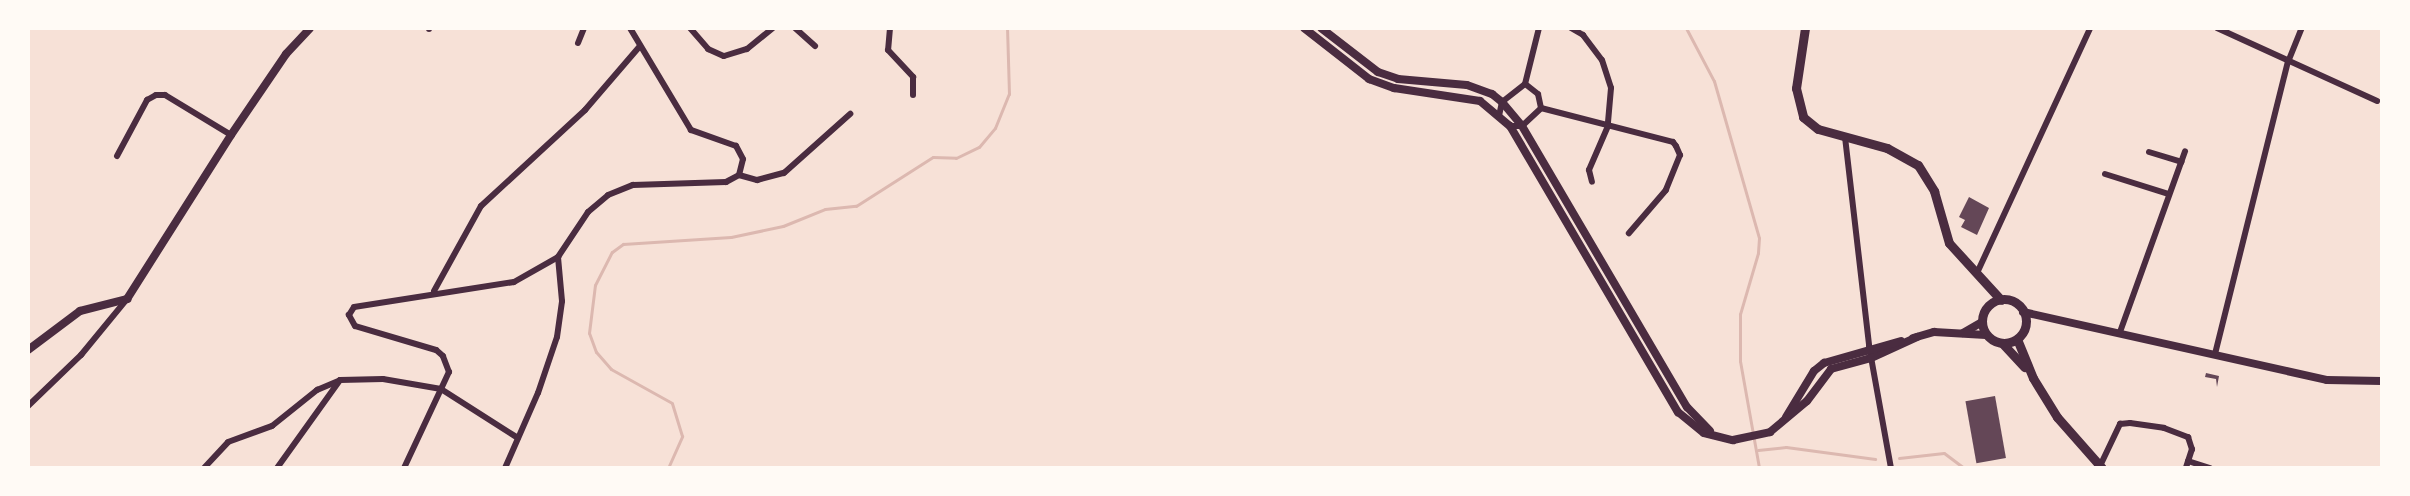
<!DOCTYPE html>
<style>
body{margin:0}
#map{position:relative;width:2410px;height:496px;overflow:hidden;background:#f7e1d7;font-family:"Sofia Sans Condensed",sans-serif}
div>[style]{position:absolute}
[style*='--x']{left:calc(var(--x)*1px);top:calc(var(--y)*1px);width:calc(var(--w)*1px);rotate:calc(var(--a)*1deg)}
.stream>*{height:3px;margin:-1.5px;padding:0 1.5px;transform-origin:1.5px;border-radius:1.5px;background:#dcb8b0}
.building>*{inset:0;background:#644757;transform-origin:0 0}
.minor>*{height:6px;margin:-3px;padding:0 3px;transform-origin:3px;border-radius:3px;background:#4a2c40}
.tertiary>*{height:8px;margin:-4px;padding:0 4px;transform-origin:4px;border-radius:4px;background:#4a2c40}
.secondary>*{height:8px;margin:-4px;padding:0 4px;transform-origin:4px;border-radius:4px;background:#4a2c40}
.primary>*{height:9px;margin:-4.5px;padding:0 4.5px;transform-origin:4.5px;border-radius:4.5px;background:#4a2c40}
.primary>.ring{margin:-4.5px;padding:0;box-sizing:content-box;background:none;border:9px solid #4a2c40;border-radius:50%}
span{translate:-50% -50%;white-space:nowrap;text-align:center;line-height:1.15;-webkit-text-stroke:6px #fffaf5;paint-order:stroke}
.frame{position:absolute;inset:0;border:30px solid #fffaf5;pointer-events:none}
</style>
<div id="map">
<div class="stream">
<i style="--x:1686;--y:28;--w:60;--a:62.2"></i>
<i style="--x:1714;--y:81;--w:163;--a:74"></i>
<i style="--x:1759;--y:238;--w:15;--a:94"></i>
<i style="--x:1758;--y:253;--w:64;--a:106.4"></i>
<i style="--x:1740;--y:314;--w:47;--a:90"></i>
<i style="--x:1740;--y:361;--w:109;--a:79.9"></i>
<i style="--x:1758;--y:450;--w:28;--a:-6"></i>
<i style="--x:1786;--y:447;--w:90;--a:7.7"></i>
<i style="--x:1899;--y:458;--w:45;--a:-6.3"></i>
<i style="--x:1944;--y:453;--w:25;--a:37"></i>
<i style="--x:668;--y:468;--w:35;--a:-66"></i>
<i style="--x:682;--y:436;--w:34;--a:-107"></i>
<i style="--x:672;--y:403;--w:70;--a:-150.9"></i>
<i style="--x:611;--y:369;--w:23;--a:-131"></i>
<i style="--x:596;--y:352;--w:20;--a:-110"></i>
<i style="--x:589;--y:333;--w:48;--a:-82.9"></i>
<i style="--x:595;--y:285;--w:37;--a:-63"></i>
<i style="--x:612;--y:252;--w:14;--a:-36"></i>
<i style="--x:623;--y:244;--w:108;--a:-3.7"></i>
<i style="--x:731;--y:237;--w:53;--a:-11.9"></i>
<i style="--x:783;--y:226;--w:45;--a:-22"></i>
<i style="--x:825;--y:209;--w:31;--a:-6"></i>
<i style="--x:856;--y:206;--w:91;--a:-32.5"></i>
<i style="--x:933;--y:157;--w:23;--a:2"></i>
<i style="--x:956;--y:158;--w:25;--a:-26"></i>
<i style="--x:979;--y:147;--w:25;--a:-50"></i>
<i style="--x:995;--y:128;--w:37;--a:-68"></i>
<i style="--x:1009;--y:94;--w:66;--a:-91.7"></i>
</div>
<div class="building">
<i style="clip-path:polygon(1969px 197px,1989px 208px,1977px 235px,1961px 227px,1965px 220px,1959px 217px)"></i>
<i style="clip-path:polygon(2206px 373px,2219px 376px,2217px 387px,2216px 379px,2205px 377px)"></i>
<i style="left:1995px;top:396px;width:63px;height:30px;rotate:80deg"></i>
</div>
<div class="minor">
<i style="--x:429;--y:28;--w:1;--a:90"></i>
<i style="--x:690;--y:28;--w:28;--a:49"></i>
<i style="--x:708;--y:49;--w:17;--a:24"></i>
<i style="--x:724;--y:56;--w:24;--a:-17"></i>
<i style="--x:747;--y:49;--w:33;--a:-39"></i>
<i style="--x:795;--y:28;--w:27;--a:42"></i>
<i style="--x:890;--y:28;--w:22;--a:95"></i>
<i style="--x:888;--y:50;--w:37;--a:47"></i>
<i style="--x:913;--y:77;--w:18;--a:90"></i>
<i style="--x:1571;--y:28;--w:14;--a:30"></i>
<i style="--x:1583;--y:35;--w:31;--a:53"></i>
<i style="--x:1602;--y:60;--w:29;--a:72"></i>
<i style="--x:1611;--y:88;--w:38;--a:95"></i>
<i style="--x:1608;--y:126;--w:48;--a:113.4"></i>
<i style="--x:1589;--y:170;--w:12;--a:76"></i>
<i style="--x:2217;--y:28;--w:176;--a:24.5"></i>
<i style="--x:578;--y:43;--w:16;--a:-68"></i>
<i style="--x:1525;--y:84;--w:58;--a:-76"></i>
<i style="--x:1541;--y:108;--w:136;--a:14.4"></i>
<i style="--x:1673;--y:142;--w:5;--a:53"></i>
<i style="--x:1676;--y:146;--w:10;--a:66"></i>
<i style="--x:1680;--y:155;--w:38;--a:112"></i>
<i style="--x:1666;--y:190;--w:57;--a:130.7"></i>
<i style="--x:1499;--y:116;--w:14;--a:-78"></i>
<i style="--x:1502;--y:102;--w:29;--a:-38"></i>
<i style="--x:1510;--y:126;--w:12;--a:0"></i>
<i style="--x:1522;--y:126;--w:26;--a:-43"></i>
<i style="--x:1541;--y:108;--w:14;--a:-102"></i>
<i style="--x:1538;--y:94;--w:16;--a:-142"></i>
<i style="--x:1845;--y:137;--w:210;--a:83.4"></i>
<i style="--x:1869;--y:346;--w:124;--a:79.8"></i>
<i style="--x:2149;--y:152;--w:34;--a:17"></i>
<i style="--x:117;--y:156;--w:64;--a:-61.8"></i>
<i style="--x:147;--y:100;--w:10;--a:-29"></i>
<i style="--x:156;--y:95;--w:9;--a:0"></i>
<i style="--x:165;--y:95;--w:77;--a:31.2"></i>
<i style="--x:2105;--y:174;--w:67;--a:17.4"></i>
<i style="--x:739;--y:175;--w:19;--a:16"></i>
<i style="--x:757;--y:180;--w:28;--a:-15"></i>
<i style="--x:784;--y:173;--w:89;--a:-41.8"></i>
<i style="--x:1977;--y:273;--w:270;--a:-65.2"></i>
<i style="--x:434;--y:291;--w:97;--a:-61.1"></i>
<i style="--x:481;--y:206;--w:142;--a:-42.7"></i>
<i style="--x:585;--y:110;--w:84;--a:-49.3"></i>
<i style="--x:2120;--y:332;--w:192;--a:-70.2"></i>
<i style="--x:2215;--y:354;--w:301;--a:-76"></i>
<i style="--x:2288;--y:62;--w:37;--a:-68"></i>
<i style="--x:28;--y:406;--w:74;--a:-43.9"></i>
<i style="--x:81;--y:355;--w:72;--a:-50.6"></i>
<i style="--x:2188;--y:461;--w:23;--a:18"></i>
<i style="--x:2100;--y:466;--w:47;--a:-64.5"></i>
<i style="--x:2120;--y:424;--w:10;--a:-6"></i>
<i style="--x:2130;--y:423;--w:34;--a:8"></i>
<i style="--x:2164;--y:428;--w:26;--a:21"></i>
<i style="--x:2188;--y:437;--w:13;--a:72"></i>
<i style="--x:2192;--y:449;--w:20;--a:108"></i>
<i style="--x:204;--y:468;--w:35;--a:-47"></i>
<i style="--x:228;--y:442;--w:47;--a:-20"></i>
<i style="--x:272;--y:426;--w:58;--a:-38.7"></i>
<i style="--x:317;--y:390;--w:25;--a:-23"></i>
<i style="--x:340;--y:380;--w:43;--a:-1.3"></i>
<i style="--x:383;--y:379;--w:59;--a:9.8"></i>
<i style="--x:441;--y:389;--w:19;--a:-65"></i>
<i style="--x:449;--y:372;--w:17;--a:-111"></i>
<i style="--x:443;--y:356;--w:9;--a:-139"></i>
<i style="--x:436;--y:350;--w:84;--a:-163.5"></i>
<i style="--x:355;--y:326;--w:13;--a:-119"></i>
<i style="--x:349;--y:315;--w:9;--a:-58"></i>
<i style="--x:354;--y:307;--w:162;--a:-8.9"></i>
<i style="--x:514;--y:282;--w:51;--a:-29.6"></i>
<i style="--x:558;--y:257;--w:54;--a:-56.3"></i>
<i style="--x:588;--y:212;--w:26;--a:-40"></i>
<i style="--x:608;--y:195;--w:27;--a:-22"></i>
<i style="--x:633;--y:185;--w:93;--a:-1.8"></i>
<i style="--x:726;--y:182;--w:15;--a:-28"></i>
<i style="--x:739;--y:175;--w:16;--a:-76"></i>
<i style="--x:743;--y:159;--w:15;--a:-118"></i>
<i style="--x:736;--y:146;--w:48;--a:-160.4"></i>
<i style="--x:691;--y:130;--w:119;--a:-120.9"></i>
<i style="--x:277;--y:468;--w:108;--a:-54.4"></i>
<i style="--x:404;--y:468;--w:87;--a:-64.9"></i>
<i style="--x:441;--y:389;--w:91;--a:32.5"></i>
<i style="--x:505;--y:468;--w:82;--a:-66.3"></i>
<i style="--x:538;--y:393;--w:59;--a:-71.3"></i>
<i style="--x:557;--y:337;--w:36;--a:-82"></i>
<i style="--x:562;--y:301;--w:44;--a:-95.2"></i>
</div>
<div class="tertiary">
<i style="--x:1304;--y:28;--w:83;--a:38.1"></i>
<i style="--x:1369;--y:79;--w:27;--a:20"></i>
<i style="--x:1394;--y:88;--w:87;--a:8.6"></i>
<i style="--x:1480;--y:101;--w:39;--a:40"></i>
<i style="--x:1510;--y:126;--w:332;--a:59.6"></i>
<i style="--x:1678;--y:412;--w:33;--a:39"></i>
<i style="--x:1704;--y:433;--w:30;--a:14"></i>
<i style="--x:1733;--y:440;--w:38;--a:-12"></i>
<i style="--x:1770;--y:432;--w:48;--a:-40"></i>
<i style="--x:1807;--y:401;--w:40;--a:-53"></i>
<i style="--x:1831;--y:369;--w:41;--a:-15.4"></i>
<i style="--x:1871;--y:358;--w:51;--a:-24.5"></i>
<i style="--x:1321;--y:28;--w:72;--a:37.7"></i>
<i style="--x:1378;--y:72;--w:21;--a:19"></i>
<i style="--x:1398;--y:79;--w:69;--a:5"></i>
<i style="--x:1467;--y:85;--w:27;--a:20"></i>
<i style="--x:1492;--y:94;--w:13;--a:39"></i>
<i style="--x:1502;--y:102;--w:31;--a:50"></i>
<i style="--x:1522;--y:126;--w:326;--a:59.6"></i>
<i style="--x:1687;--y:407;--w:33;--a:46"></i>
<i style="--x:1963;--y:333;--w:22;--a:-30"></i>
<i style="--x:1913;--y:338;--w:22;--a:-16"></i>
<i style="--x:1934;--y:332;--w:52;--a:3.3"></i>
<i style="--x:28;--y:350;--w:65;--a:-36.9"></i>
<i style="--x:80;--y:311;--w:49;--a:-14.3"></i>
<i style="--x:127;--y:299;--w:194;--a:-57.6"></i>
<i style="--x:231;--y:135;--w:98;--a:-55.8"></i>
<i style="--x:286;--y:54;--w:35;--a:-47"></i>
<i style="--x:1786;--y:417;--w:54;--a:-58.7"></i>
<i style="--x:1814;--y:371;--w:13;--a:-39"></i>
<i style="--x:1824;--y:363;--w:80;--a:-15.9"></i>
</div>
<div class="secondary">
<i style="--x:2023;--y:312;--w:312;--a:12.6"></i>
<i style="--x:2327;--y:380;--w:55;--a:1"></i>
</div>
<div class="primary">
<i style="--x:1805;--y:28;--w:61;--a:98.5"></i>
<i style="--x:1796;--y:88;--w:30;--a:76"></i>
<i style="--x:1803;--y:117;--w:19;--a:39"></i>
<i style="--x:1818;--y:129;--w:72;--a:15.4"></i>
<i style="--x:1887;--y:148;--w:35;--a:29"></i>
<i style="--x:1918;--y:165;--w:31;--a:58"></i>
<i style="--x:1934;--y:191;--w:54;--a:73.9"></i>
<i style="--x:1949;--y:243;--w:77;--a:47.6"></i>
<i class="ring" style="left:1982px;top:299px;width:35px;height:35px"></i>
<i style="--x:2017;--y:339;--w:42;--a:67.7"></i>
<i style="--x:2033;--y:378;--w:46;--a:58.4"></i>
<i style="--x:2057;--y:417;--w:68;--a:48.6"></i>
<i style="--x:2002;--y:343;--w:33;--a:47"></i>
</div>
<div class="frame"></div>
</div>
